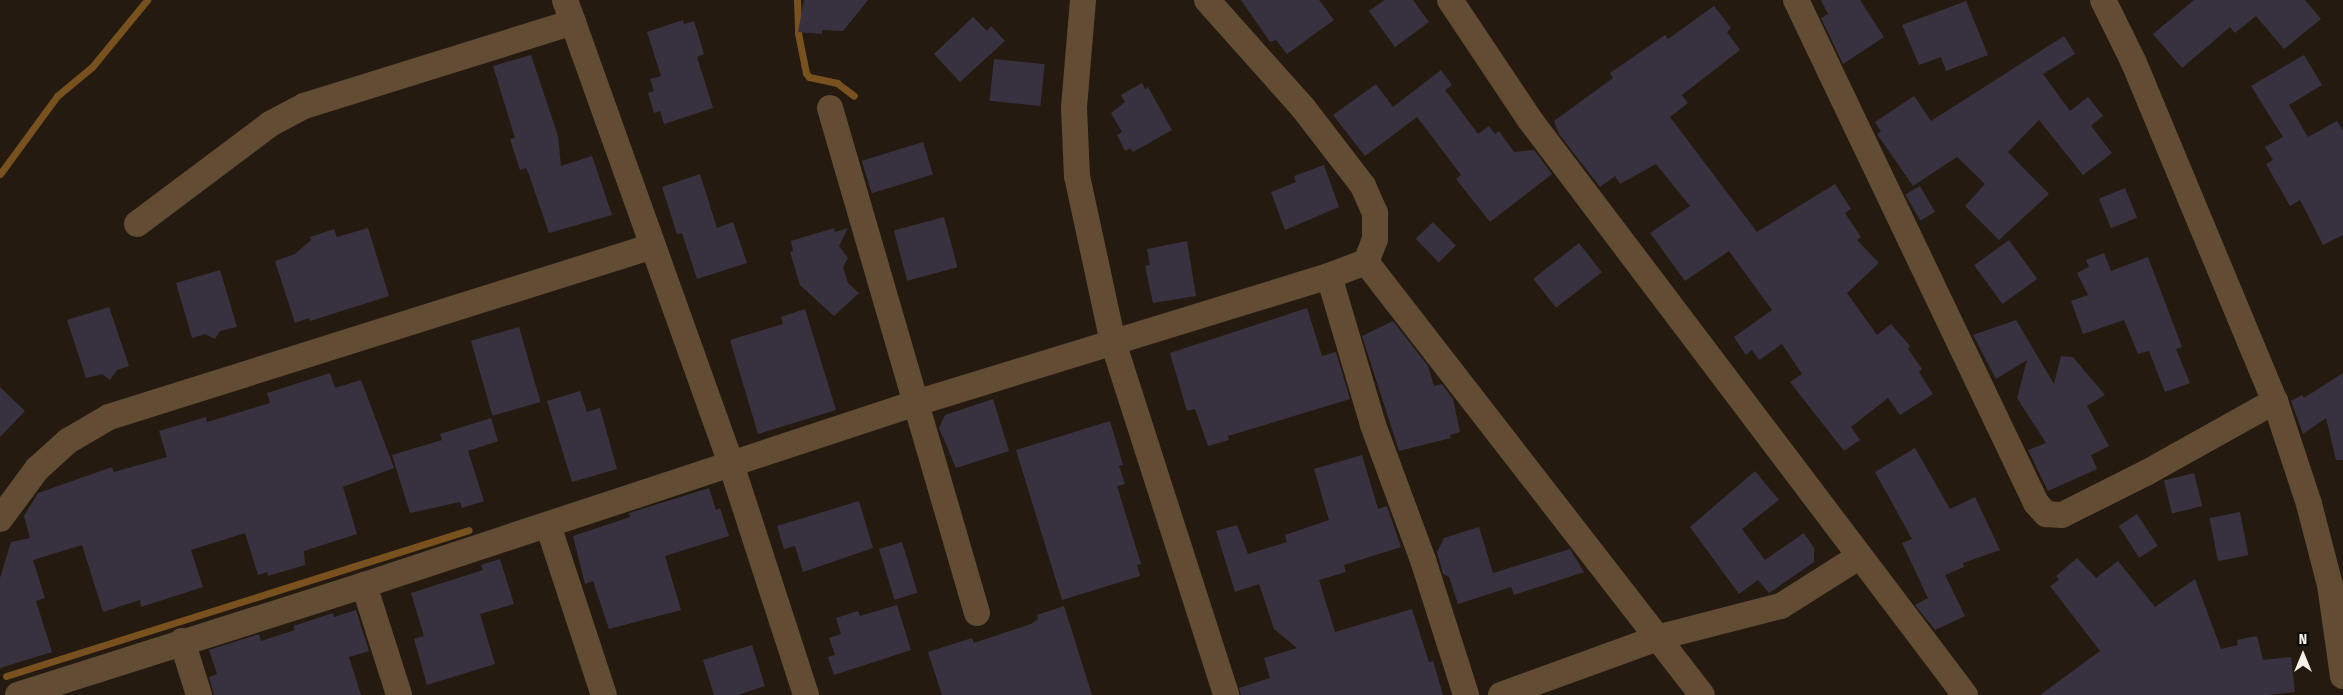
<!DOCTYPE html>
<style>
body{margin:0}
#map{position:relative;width:2343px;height:695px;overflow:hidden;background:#241a0f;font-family:"Fira Sans Condensed",sans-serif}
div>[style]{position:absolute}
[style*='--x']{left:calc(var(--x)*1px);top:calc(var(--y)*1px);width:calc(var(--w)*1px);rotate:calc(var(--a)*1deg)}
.stream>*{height:7px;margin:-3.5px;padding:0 3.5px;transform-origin:3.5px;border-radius:3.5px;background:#78511f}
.building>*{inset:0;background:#383240;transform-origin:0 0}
.minor>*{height:26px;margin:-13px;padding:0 13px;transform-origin:13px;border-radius:13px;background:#624c34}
span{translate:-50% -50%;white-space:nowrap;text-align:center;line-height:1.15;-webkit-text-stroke:4px #090603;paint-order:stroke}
.north{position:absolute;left:2278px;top:630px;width:50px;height:50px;-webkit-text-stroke:4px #090603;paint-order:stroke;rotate:0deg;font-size:14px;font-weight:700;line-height:20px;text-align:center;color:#f8f1e9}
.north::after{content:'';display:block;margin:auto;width:18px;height:22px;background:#f8f1e9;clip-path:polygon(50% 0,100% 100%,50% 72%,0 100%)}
</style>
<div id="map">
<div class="stream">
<i style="--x:797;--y:0;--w:33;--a:88"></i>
<i style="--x:798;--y:33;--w:41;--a:78.7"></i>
<i style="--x:806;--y:73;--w:5;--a:53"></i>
<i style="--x:809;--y:77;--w:29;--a:12"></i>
<i style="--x:837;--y:83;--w:21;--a:37"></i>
<i style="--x:0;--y:174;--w:97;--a:-53.8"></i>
<i style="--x:57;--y:96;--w:45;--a:-39.6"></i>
<i style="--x:92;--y:67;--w:87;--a:-50.6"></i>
<i style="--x:6;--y:676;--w:485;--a:-17.5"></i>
</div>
<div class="building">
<i style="clip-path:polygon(804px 0,868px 0,843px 31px,822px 30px,822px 34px,798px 32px)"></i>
<i style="clip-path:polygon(1241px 0,1319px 0,1334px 20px,1287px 54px,1276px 40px,1270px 42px)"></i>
<i style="clip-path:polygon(1385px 0,1413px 0,1429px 22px,1395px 47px,1369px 11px)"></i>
<i style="clip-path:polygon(1821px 0,1860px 0,1884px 37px,1843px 64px,1821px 18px,1828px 14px)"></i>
<i style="clip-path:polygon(2194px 0,2305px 0,2321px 19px,2284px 49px,2256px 16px,2235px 33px,2230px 27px,2182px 68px,2153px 34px)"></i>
<i style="clip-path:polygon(1966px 1px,1988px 55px,1946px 71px,1941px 57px,1919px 65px,1902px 25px)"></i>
<i style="clip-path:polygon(1714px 6px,1731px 28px,1727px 32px,1740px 50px,1682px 95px,1688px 103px,1670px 117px,1757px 232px,1835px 184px,1851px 209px,1845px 213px,1861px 237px,1857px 240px,1879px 263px,1847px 293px,1877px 335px,1891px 324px,1910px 346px,1908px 349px,1922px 369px,1919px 372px,1933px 394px,1900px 415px,1888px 398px,1851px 427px,1860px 440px,1844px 451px,1790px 382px,1802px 374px,1782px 344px,1759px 360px,1752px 350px,1746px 355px,1734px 337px,1772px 310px,1729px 251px,1685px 281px,1650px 233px,1690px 206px,1656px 164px,1620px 184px,1615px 176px,1600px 187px,1559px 134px,1554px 121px,1613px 78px,1610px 73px,1665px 35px,1668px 39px)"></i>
<i style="clip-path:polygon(973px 17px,987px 31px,991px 26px,1005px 41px,960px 82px,934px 54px)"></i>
<i style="clip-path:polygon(683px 20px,684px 24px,694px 21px,704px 54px,697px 57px,713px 108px,664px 124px,660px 111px,654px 113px,648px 93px,654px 91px,650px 79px,661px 76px,647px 32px)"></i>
<i style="clip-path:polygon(2064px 36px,2075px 54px,2043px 74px,2070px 111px,2088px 97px,2103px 116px,2091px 126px,2112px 153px,2083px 175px,2039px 120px,2008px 152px,2049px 194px,1999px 240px,1965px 206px,1985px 184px,1957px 157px,1913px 186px,1877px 134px,1881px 131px,1875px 122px,1914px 96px,1931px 121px)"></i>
<i style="clip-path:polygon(531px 55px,558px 136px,561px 166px,592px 156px,612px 215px,549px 233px,528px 172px,526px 168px,520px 170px,510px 139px,515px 138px,493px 66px)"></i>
<i style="clip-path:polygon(2304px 55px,2322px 85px,2289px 105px,2308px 137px,2337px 121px,2343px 131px,2343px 235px,2323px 245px,2300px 200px,2290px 206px,2266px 164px,2273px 160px,2265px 147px,2283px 137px,2251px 86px)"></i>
<i style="left:994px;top:59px;width:51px;height:42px;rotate:6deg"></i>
<i style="clip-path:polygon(1441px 70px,1452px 85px,1445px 90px,1478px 134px,1489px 126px,1495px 134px,1499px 131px,1514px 152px,1534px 150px,1552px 174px,1490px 222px,1456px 179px,1461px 175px,1417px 117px,1365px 156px,1333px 115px,1376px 84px,1393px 107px)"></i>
<i style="clip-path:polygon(1142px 83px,1145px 89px,1148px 87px,1172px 130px,1133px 152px,1130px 148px,1125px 151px,1117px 135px,1122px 132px,1111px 113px,1125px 102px,1121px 95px)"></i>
<i style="left:923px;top:142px;width:34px;height:64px;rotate:73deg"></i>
<i style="clip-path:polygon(1324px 165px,1339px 207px,1285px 230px,1271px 192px,1296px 182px,1294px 176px)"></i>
<i style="clip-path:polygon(700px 174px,717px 228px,733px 222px,747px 263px,697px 279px,682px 233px,677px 234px,662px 187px)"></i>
<i style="left:1920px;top:186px;width:30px;height:17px;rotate:60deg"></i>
<i style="left:2125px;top:188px;width:32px;height:28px;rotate:68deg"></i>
<i style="left:944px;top:217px;width:52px;height:52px;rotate:75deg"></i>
<i style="left:1433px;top:222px;width:33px;height:24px;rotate:46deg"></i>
<i style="clip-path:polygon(368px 228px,389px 296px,310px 321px,309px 318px,295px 323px,275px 261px,295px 254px,311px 240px,310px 237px,334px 229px,337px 237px)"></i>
<i style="clip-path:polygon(834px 228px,835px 232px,848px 228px,839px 246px,848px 258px,843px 267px,848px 283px,859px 293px,834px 316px,800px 285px,790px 252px,793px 251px,791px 241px)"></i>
<i style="left:2009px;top:240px;width:48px;height:43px;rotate:54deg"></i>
<i style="clip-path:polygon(1187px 241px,1196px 296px,1153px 303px,1145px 266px,1150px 265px,1147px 249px)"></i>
<i style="left:1579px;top:243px;width:37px;height:58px;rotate:52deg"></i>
<i style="clip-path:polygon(2104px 253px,2111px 271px,2148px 257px,2182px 347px,2176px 349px,2190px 383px,2165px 392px,2149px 351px,2138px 354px,2124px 320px,2083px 334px,2071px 301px,2088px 295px,2077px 273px,2089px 267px,2086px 260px)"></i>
<i style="clip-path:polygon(220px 270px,237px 327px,220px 331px,215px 339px,205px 334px,192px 338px,176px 283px)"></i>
<i style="clip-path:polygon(109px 307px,129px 366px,117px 370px,110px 380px,102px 374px,86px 378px,67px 320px)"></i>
<i style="clip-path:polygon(1307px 308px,1322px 356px,1336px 352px,1350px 399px,1228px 436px,1229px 440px,1208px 446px,1195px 409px,1187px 411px,1170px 353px)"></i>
<i style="clip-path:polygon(805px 309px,836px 410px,758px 434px,730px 340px,783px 324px,781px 317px)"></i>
<i style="clip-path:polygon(2016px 320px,2054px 384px,2061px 356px,2073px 357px,2105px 395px,2087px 406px,2109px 446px,2091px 455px,2097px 469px,2048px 491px,2028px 450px,2046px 443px,2017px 398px,2027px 360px,1996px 379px,1973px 335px)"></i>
<i style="clip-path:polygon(1393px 321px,1428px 366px,1434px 386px,1442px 384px,1453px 399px,1460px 432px,1450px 435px,1451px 438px,1399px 451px,1362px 336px)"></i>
<i style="left:519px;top:327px;width:78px;height:50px;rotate:74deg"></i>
<i style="clip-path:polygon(330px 373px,335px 388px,361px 380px,394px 468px,343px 487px,357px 534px,304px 551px,305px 565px,268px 576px,267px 572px,258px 575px,245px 533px,191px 550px,203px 587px,141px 607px,140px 600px,103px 612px,82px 545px,33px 560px,45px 598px,36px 601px,52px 652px,0 668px,0 578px,11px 542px,30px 538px,24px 516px,38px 493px,112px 467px,114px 472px,167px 457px,159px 431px,206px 417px,207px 422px,270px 403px,267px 393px)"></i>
<i style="clip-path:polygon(2343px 373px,2343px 460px,2336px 460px,2326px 418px,2303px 434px,2291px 401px,2302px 395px,2304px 398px)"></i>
<i style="clip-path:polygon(0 387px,25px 411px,0 437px)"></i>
<i style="clip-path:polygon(580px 391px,587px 412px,600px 408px,617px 469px,572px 482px,547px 401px)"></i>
<i style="clip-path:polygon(993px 399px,1009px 451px,956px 468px,939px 428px,945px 415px)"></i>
<i style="clip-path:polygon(491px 418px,498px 441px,468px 451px,484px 501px,462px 508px,460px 502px,410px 513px,392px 455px,442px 440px,440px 434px)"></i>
<i style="clip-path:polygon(1110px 421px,1123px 465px,1119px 466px,1125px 484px,1117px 486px,1141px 564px,1137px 565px,1140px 576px,1062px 600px,1016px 450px)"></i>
<i style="clip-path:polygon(1915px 448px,1950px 509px,1975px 497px,2000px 550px,1963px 563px,1964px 567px,1945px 575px,1965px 616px,1935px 630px,1915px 605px,1928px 598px,1902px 543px,1912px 539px,1875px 472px)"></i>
<i style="clip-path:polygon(1362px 455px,1378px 509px,1387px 506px,1401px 547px,1344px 565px,1346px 572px,1319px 580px,1335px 632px,1412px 609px,1429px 662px,1433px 661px,1443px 695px,1241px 695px,1239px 688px,1270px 678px,1264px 658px,1297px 648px,1274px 629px,1259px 584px,1235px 592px,1216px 531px,1237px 525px,1248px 554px,1287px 542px,1285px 535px,1329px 520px,1314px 469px)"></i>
<i style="clip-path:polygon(1755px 471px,1779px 500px,1742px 529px,1765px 560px,1804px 533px,1814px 548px,1814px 562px,1769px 593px,1758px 580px,1739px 594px,1690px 527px)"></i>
<i style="left:2194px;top:473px;width:34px;height:31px;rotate:76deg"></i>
<i style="clip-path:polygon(709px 488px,716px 510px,720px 508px,729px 536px,665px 556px,681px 610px,609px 629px,593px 581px,585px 584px,573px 536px,630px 517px,629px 513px)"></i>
<i style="clip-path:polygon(859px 501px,873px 548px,803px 572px,795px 546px,784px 549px,777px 526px)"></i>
<i style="left:2240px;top:512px;width:44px;height:31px;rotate:79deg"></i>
<i style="left:2137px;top:514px;width:38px;height:22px;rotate:57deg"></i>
<i style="clip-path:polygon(1479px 527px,1493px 573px,1570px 549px,1584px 572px,1514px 595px,1511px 587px,1458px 604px,1449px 577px,1443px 574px,1437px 552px,1444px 538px)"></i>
<i style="left:902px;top:542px;width:53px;height:24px;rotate:73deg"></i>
<i style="clip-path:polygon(2077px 558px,2096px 578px,2118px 561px,2155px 607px,2195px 579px,2221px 649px,2238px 645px,2237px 640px,2257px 636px,2263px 660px,2291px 657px,2295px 692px,2267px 695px,2040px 695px,2100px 651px,2050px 586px,2059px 580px,2056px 576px)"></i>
<i style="clip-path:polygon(500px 559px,514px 604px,480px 614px,495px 664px,427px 685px,414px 639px,424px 636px,411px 593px,483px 570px,481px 565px)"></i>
<i style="clip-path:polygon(897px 605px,911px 650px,834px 675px,828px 657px,835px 655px,829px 638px,841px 634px,836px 618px,858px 611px,860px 616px)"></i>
<i style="clip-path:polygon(1064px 606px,1092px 695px,942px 695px,928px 652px,972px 638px,974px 643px,1031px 624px,1038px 619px,1037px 615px)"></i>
<i style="clip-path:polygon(356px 610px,369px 651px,349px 657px,361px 695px,214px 695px,209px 677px,217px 674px,209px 650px,259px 634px,261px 641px,295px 630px,293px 626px,333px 613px,334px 617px)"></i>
<i style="clip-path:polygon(752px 645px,765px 686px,738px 695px,714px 695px,703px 660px)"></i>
</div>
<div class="minor">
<i style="--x:565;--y:0;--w:493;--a:70.3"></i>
<i style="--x:731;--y:464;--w:243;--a:72"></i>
<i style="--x:1083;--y:0;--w:108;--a:94.8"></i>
<i style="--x:1074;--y:108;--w:68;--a:87.5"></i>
<i style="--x:1077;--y:176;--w:170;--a:77.8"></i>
<i style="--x:1113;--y:342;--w:371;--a:72.2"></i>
<i style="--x:1207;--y:0;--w:146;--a:48.3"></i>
<i style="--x:1304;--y:109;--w:97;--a:52.5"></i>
<i style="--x:1363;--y:186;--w:30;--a:66"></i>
<i style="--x:1375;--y:213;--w:26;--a:90"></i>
<i style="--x:1375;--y:239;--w:25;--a:111"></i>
<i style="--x:1450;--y:0;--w:144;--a:56.3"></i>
<i style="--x:1530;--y:120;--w:721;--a:52.89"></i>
<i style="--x:1796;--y:0;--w:557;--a:64.49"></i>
<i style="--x:2036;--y:503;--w:15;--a:48"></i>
<i style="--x:2046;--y:514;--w:16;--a:4"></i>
<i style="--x:2062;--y:515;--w:94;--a:-26.6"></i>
<i style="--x:2146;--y:473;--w:148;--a:-29.2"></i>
<i style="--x:2103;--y:0;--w:70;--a:63.8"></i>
<i style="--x:2134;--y:63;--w:366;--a:67.4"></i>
<i style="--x:2275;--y:401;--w:108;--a:71.7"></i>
<i style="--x:2309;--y:504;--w:84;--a:75.5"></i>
<i style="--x:2330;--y:585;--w:92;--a:81.9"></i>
<i style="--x:830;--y:108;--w:526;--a:73.77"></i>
<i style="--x:137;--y:224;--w:166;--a:-36.9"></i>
<i style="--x:270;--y:124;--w:38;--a:-28"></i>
<i style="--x:304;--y:106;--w:282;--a:-17.3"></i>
<i style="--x:1329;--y:276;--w:155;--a:73.5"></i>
<i style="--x:1373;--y:425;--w:144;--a:69.7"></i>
<i style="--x:1423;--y:560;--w:142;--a:72.3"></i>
<i style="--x:0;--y:519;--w:62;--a:-53.5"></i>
<i style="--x:37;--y:469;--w:42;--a:-42.1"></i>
<i style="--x:68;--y:441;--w:48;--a:-30.3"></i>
<i style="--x:109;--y:417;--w:570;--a:-17.45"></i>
<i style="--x:548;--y:525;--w:179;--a:71.8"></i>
<i style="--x:364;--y:585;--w:115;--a:72.3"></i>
<i style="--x:182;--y:641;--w:57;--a:72.5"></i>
<i style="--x:18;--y:695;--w:363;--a:-17.6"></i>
<i style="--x:364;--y:585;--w:581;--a:-18.25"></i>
<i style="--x:916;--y:403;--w:432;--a:-17.1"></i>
<i style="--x:1329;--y:276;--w:40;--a:-21"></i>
<i style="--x:1366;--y:262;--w:548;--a:52.19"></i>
<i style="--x:1501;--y:695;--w:169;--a:-20"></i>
<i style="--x:1660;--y:637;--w:125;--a:-14.4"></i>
<i style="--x:1781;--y:606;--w:93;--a:-32.3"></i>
</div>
<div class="north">N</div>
</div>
